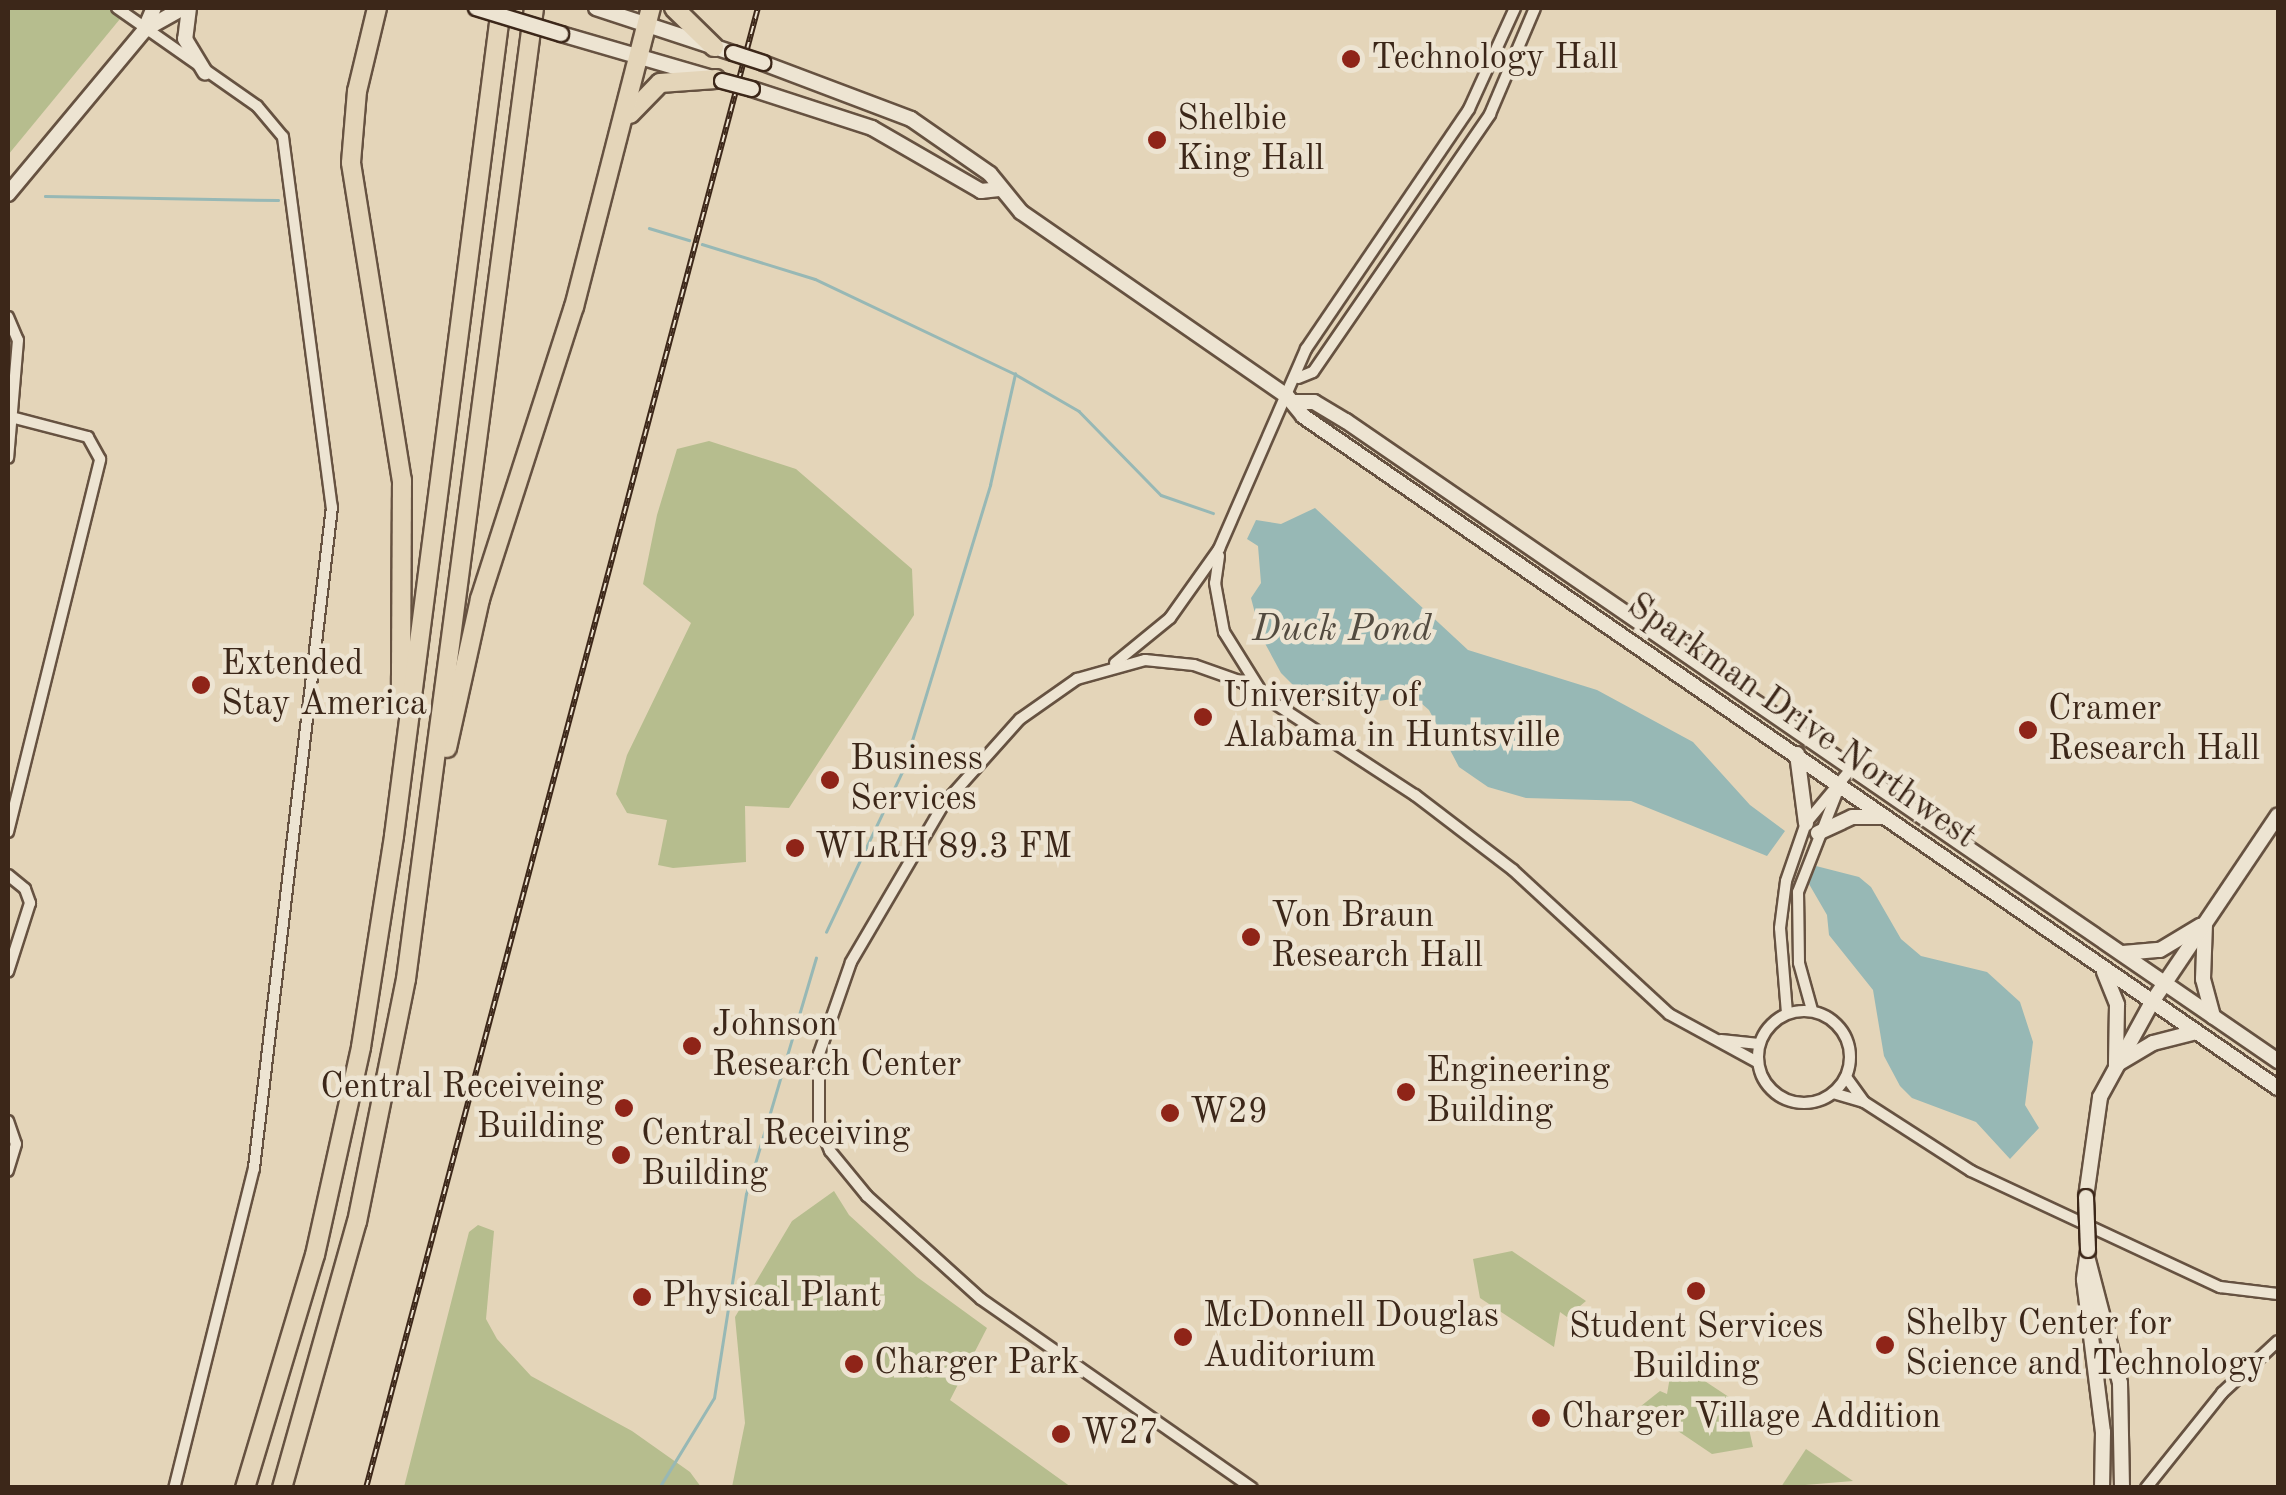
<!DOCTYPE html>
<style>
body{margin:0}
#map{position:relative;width:2286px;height:1495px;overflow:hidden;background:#e4d5b9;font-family:"Old Standard TT",serif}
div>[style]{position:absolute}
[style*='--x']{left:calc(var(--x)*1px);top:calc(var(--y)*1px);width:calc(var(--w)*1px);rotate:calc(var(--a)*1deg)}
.green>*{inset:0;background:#b6bd8e}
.water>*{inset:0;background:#97b8b5}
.stream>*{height:2.5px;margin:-1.25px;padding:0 1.25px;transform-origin:1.25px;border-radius:1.25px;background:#97b8b5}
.roads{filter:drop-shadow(2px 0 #665241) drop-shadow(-2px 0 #665241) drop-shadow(0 2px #665241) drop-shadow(0 -2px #665241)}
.street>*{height:10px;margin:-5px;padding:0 5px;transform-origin:5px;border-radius:5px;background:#ede4d2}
.street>.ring{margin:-5px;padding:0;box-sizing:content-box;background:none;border:10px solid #ede4d2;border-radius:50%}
.secondary>*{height:14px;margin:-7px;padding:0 7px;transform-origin:7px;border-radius:7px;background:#ede4d2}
.highway>*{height:18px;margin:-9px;padding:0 9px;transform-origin:9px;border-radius:9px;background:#e4d5b9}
.rail>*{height:6px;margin-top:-3px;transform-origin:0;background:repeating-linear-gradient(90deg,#ede4d2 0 8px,#3c2719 0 16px);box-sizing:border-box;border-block:2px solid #3c2719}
.bridges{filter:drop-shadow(2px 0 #3c2719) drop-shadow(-2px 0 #3c2719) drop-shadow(0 2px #3c2719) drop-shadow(0 -2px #3c2719)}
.secondary-bridge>*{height:14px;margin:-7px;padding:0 7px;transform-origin:7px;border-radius:7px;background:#ede4d2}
.dots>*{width:28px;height:28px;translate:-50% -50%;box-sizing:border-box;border:5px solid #ede4d2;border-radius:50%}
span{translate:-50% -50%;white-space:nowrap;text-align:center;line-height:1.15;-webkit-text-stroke:9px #ede4d2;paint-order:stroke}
.poi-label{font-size:35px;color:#3c2719}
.left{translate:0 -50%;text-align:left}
.right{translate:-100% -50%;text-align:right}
.street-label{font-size:35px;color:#3c2719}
.water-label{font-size:38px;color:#534b40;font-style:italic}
.frame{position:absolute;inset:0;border:10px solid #3c2719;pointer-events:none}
</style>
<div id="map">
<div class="green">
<i style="clip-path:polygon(8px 8px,129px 8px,8px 155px)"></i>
<i style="clip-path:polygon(709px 441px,796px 469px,912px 569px,914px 615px,789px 808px,745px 806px,746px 862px,673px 868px,658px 865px,667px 820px,627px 813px,616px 794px,627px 755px,691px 623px,643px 584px,657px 515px,677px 449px)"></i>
<i style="clip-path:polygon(834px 1191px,849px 1215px,917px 1277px,987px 1328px,950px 1400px,1071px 1487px,732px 1487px,745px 1423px,735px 1317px,792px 1221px)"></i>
<i style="clip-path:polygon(478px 1225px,494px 1231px,486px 1319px,497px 1339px,531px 1376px,632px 1431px,690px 1472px,701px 1487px,404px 1487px,469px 1232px)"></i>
<i style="clip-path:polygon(1512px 1251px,1586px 1301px,1567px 1317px,1560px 1312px,1554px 1347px,1480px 1298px,1473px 1259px)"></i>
<i style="clip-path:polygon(1673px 1360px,1744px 1407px,1753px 1447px,1712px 1454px,1641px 1406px,1660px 1391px,1667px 1394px)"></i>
<i style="clip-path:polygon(1806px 1449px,1853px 1481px,1781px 1487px)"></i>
</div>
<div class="water">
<i style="clip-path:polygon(1315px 508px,1468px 650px,1597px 690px,1693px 742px,1750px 805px,1785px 831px,1767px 856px,1631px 801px,1526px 798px,1488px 787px,1459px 767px,1429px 710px,1413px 696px,1337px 707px,1301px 693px,1281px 673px,1261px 636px,1251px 598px,1261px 583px,1258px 546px,1247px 539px,1256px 520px,1281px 524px)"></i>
<i style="clip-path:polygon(1816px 866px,1859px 877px,1871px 887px,1901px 939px,1921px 956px,1987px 972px,2020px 1002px,2033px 1042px,2025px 1105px,2039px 1128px,2010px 1159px,1976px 1122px,1912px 1098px,1900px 1086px,1884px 1056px,1873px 990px,1829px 935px,1827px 915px,1809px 884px)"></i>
</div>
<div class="stream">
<i style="--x:45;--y:196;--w:233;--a:1"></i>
<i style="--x:649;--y:228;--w:42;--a:16.7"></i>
<i style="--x:702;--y:244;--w:118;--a:17.2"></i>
<i style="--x:815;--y:279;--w:221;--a:25.4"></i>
<i style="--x:1015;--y:374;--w:74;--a:30"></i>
<i style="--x:1079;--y:411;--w:117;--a:45.7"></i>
<i style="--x:1161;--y:495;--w:55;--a:19.1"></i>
<i style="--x:826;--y:932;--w:179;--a:-64.6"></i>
<i style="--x:903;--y:770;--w:298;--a:-73"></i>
<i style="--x:990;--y:485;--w:114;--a:-77.3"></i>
<i style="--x:659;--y:1488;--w:105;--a:-58.6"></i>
<i style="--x:714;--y:1398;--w:206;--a:-81.1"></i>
<i style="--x:746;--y:1194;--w:246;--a:-73.5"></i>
</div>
<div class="roads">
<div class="street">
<i style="--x:117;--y:8;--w:171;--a:35"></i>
<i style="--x:257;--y:106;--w:40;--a:50"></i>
<i style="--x:283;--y:137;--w:373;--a:82.5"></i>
<i style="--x:332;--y:507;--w:666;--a:96.73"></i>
<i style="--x:254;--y:1168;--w:330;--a:104"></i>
<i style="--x:8;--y:317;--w:25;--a:67"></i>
<i style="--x:18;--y:340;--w:118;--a:94.8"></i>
<i style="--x:1298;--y:378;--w:16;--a:-22"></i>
<i style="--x:1313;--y:372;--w:313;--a:-55.5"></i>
<i style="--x:1490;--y:114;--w:115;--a:-67"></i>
<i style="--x:1219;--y:556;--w:27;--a:98"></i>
<i style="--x:1215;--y:583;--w:50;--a:79.6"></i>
<i style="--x:1224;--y:632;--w:66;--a:58"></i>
<i style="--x:1115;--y:663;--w:71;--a:-39.3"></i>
<i style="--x:1170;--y:618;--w:85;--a:-54.6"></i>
<i style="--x:1219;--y:549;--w:218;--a:-66.5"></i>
<i style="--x:1306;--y:349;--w:290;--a:-55.8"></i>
<i style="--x:1469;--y:109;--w:111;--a:-65.5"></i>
<i style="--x:8;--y:832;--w:384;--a:-76.1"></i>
<i style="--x:100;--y:459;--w:25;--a:-119"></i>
<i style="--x:88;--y:437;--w:75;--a:-165.4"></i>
<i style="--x:8;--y:875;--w:22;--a:39"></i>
<i style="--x:25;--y:889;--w:15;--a:70"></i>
<i style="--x:30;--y:903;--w:72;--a:107.7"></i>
<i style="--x:1812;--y:1010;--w:49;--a:-105.5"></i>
<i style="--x:1799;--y:963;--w:71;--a:-90.8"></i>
<i style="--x:1798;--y:892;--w:115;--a:-68.6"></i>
<i class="ring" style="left:1758px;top:1011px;width:82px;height:82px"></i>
<i style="--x:1787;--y:1013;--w:85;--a:-94.7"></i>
<i style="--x:1780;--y:928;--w:47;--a:-82.7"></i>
<i style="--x:1786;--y:881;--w:61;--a:-71"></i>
<i style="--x:1806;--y:823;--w:70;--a:-50.2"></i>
<i style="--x:1721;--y:1040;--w:38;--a:6"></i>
<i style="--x:1846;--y:1077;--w:31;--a:54"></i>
<i style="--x:1833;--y:1093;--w:32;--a:16"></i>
<i style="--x:1864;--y:1102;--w:127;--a:32.8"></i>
<i style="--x:1971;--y:1171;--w:275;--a:25"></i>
<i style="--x:2220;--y:1287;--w:58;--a:6.9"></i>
<i style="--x:8;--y:1121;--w:24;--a:71"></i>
<i style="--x:16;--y:1144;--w:28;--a:107"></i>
<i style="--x:1252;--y:1488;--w:330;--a:-145.1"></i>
<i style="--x:981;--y:1299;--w:154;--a:-137.9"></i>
<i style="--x:867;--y:1196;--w:58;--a:-129.4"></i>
<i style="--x:830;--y:1151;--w:29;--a:-112"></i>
<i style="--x:819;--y:1124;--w:70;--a:-90"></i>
<i style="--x:819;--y:1054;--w:97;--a:-70.8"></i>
<i style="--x:851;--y:962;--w:182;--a:-59.6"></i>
<i style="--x:943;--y:805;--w:115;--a:-48.2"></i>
<i style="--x:1020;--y:719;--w:70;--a:-35.1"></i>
<i style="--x:1077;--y:679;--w:71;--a:-15.6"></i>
<i style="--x:1145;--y:660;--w:49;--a:5.8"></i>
<i style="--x:1194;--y:665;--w:51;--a:19.5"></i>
<i style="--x:1242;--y:682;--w:207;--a:33.2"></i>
<i style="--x:1415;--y:795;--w:123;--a:37.4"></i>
<i style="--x:1513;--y:870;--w:212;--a:42.7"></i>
<i style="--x:1669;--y:1014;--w:100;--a:28.6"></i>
<i style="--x:2146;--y:1488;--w:122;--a:-51.3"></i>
<i style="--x:2222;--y:1393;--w:76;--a:-42.9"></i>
</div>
<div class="secondary">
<i style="--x:189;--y:8;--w:31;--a:97"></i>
<i style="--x:185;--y:39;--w:39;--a:59"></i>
<i style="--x:596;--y:8;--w:144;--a:18.2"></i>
<i style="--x:144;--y:30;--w:45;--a:-29.4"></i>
<i style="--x:561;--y:34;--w:154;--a:16.2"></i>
<i style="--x:763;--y:63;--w:158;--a:20.7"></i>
<i style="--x:911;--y:119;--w:96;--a:34.8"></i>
<i style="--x:990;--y:174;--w:49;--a:50.8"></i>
<i style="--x:1021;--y:212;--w:323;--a:34.7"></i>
<i style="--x:1287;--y:396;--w:26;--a:51"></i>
<i style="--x:1303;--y:416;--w:1184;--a:34.58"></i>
<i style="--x:752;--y:89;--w:126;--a:18"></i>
<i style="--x:872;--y:128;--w:126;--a:30"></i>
<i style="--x:981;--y:191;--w:18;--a:-6"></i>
<i style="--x:8;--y:194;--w:212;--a:-50.2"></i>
<i style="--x:144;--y:31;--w:25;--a:-67"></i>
<i style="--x:1294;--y:402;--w:20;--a:0"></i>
<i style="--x:1314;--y:402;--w:37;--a:31"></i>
<i style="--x:1346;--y:421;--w:1131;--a:34.48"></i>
<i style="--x:1797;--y:754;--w:70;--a:82.6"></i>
<i style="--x:1818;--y:833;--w:38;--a:-25"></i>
<i style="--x:1853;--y:817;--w:31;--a:0"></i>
<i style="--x:2205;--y:924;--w:55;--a:92.1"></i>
<i style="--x:2203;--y:979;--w:39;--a:75"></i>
<i style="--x:2123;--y:953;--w:37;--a:-5"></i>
<i style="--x:2160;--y:950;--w:47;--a:-31"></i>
<i style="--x:2104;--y:972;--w:35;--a:68"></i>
<i style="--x:2117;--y:1005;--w:60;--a:91"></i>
<i style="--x:2116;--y:1065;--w:43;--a:-30.7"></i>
<i style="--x:2153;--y:1043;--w:44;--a:-14.3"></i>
<i style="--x:2086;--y:1197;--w:101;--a:-82"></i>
<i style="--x:2100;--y:1097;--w:108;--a:-61.3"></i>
<i style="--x:2152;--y:1002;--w:225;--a:-56"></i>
<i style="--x:2088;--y:1250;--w:30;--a:98"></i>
<i style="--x:2084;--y:1280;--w:153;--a:82.9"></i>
<i style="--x:2103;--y:1432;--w:56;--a:91"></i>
<i style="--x:2088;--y:1260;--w:127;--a:75.4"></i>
<i style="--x:2120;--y:1383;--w:105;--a:88.9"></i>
</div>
<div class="highway">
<i style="--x:377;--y:8;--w:85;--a:103.5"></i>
<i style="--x:357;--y:91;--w:72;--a:94.8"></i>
<i style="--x:351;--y:163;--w:321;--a:80.9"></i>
<i style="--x:402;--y:480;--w:210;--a:90.3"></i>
<i style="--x:674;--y:8;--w:56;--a:44.3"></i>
<i style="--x:630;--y:114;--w:43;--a:-45.9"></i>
<i style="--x:660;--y:83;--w:56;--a:-4.1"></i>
<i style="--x:447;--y:748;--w:153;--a:-77.5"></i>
<i style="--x:480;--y:599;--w:307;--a:-72.2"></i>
<i style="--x:574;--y:307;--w:309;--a:-75.6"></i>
<i style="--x:245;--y:1488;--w:243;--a:-73.3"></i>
<i style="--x:315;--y:1255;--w:213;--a:-77.5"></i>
<i style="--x:361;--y:1047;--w:214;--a:-81.1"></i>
<i style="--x:394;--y:836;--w:835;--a:-82.64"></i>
<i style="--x:282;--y:1488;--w:276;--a:-74.3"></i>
<i style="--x:357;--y:1222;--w:248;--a:-78.6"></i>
<i style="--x:406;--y:979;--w:979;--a:-82.49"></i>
</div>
</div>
<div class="rail">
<i style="--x:366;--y:1488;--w:1531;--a:-75.17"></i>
</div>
<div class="bridges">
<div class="secondary-bridge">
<i style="--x:476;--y:8;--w:89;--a:17"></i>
<i style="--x:733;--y:53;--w:32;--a:18"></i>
<i style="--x:722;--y:81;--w:31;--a:15"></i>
<i style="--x:2086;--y:1197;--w:53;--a:87.8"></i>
</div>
</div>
<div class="dots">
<i style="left:1351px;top:59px;background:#8f2418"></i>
<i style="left:1157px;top:140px;background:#8f2418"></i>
<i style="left:201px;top:685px;background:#8f2418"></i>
<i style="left:1203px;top:717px;background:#8f2418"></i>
<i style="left:2028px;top:730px;background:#8f2418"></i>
<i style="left:830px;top:780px;background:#8f2418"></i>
<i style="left:795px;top:848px;background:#8f2418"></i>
<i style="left:1251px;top:937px;background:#8f2418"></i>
<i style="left:692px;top:1046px;background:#8f2418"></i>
<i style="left:1406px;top:1092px;background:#8f2418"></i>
<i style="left:624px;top:1108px;background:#8f2418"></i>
<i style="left:1170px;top:1113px;background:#8f2418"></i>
<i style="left:621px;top:1155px;background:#8f2418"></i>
<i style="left:1696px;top:1291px;background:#8f2418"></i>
<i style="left:642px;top:1297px;background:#8f2418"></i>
<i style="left:1183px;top:1337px;background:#8f2418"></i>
<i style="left:1885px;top:1345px;background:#8f2418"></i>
<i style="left:854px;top:1364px;background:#8f2418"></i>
<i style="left:1541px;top:1418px;background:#8f2418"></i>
<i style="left:1061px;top:1434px;background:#8f2418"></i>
</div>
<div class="poi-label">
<span class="left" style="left:1371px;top:59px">Technology Hall</span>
<span class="left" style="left:1177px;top:140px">Shelbie<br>King Hall</span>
<span class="left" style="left:221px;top:685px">Extended<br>Stay America</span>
<span class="left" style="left:1223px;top:717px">University of<br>Alabama in Huntsville</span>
<span class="left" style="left:2048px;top:730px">Cramer<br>Research Hall</span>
<span class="left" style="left:850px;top:780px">Business<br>Services</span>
<span class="left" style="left:815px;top:848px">WLRH 89.3 FM</span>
<span class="left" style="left:1271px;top:937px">Von Braun<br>Research Hall</span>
<span class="left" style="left:712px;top:1046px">Johnson<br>Research Center</span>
<span class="left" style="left:1426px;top:1092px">Engineering<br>Building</span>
<span class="right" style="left:604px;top:1108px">Central Receiveing<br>Building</span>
<span class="left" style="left:1190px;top:1113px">W29</span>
<span class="left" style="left:641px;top:1155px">Central Receiving<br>Building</span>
<span class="left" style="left:662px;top:1297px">Physical Plant</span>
<span class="left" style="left:1203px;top:1337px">McDonnell Douglas<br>Auditorium</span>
<span class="left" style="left:1905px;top:1345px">Shelby Center for<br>Science and Technology</span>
<span style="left:1696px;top:1348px">Student Services<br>Building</span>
<span class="left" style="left:874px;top:1364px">Charger Park</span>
<span class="left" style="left:1561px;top:1418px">Charger Village Addition</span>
<span class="left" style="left:1081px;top:1434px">W27</span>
</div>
<div class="street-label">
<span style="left:1801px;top:722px;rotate:35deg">Sparkman Drive Northwest</span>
</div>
<div class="water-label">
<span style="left:1342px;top:631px">Duck Pond</span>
</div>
<div class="frame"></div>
</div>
